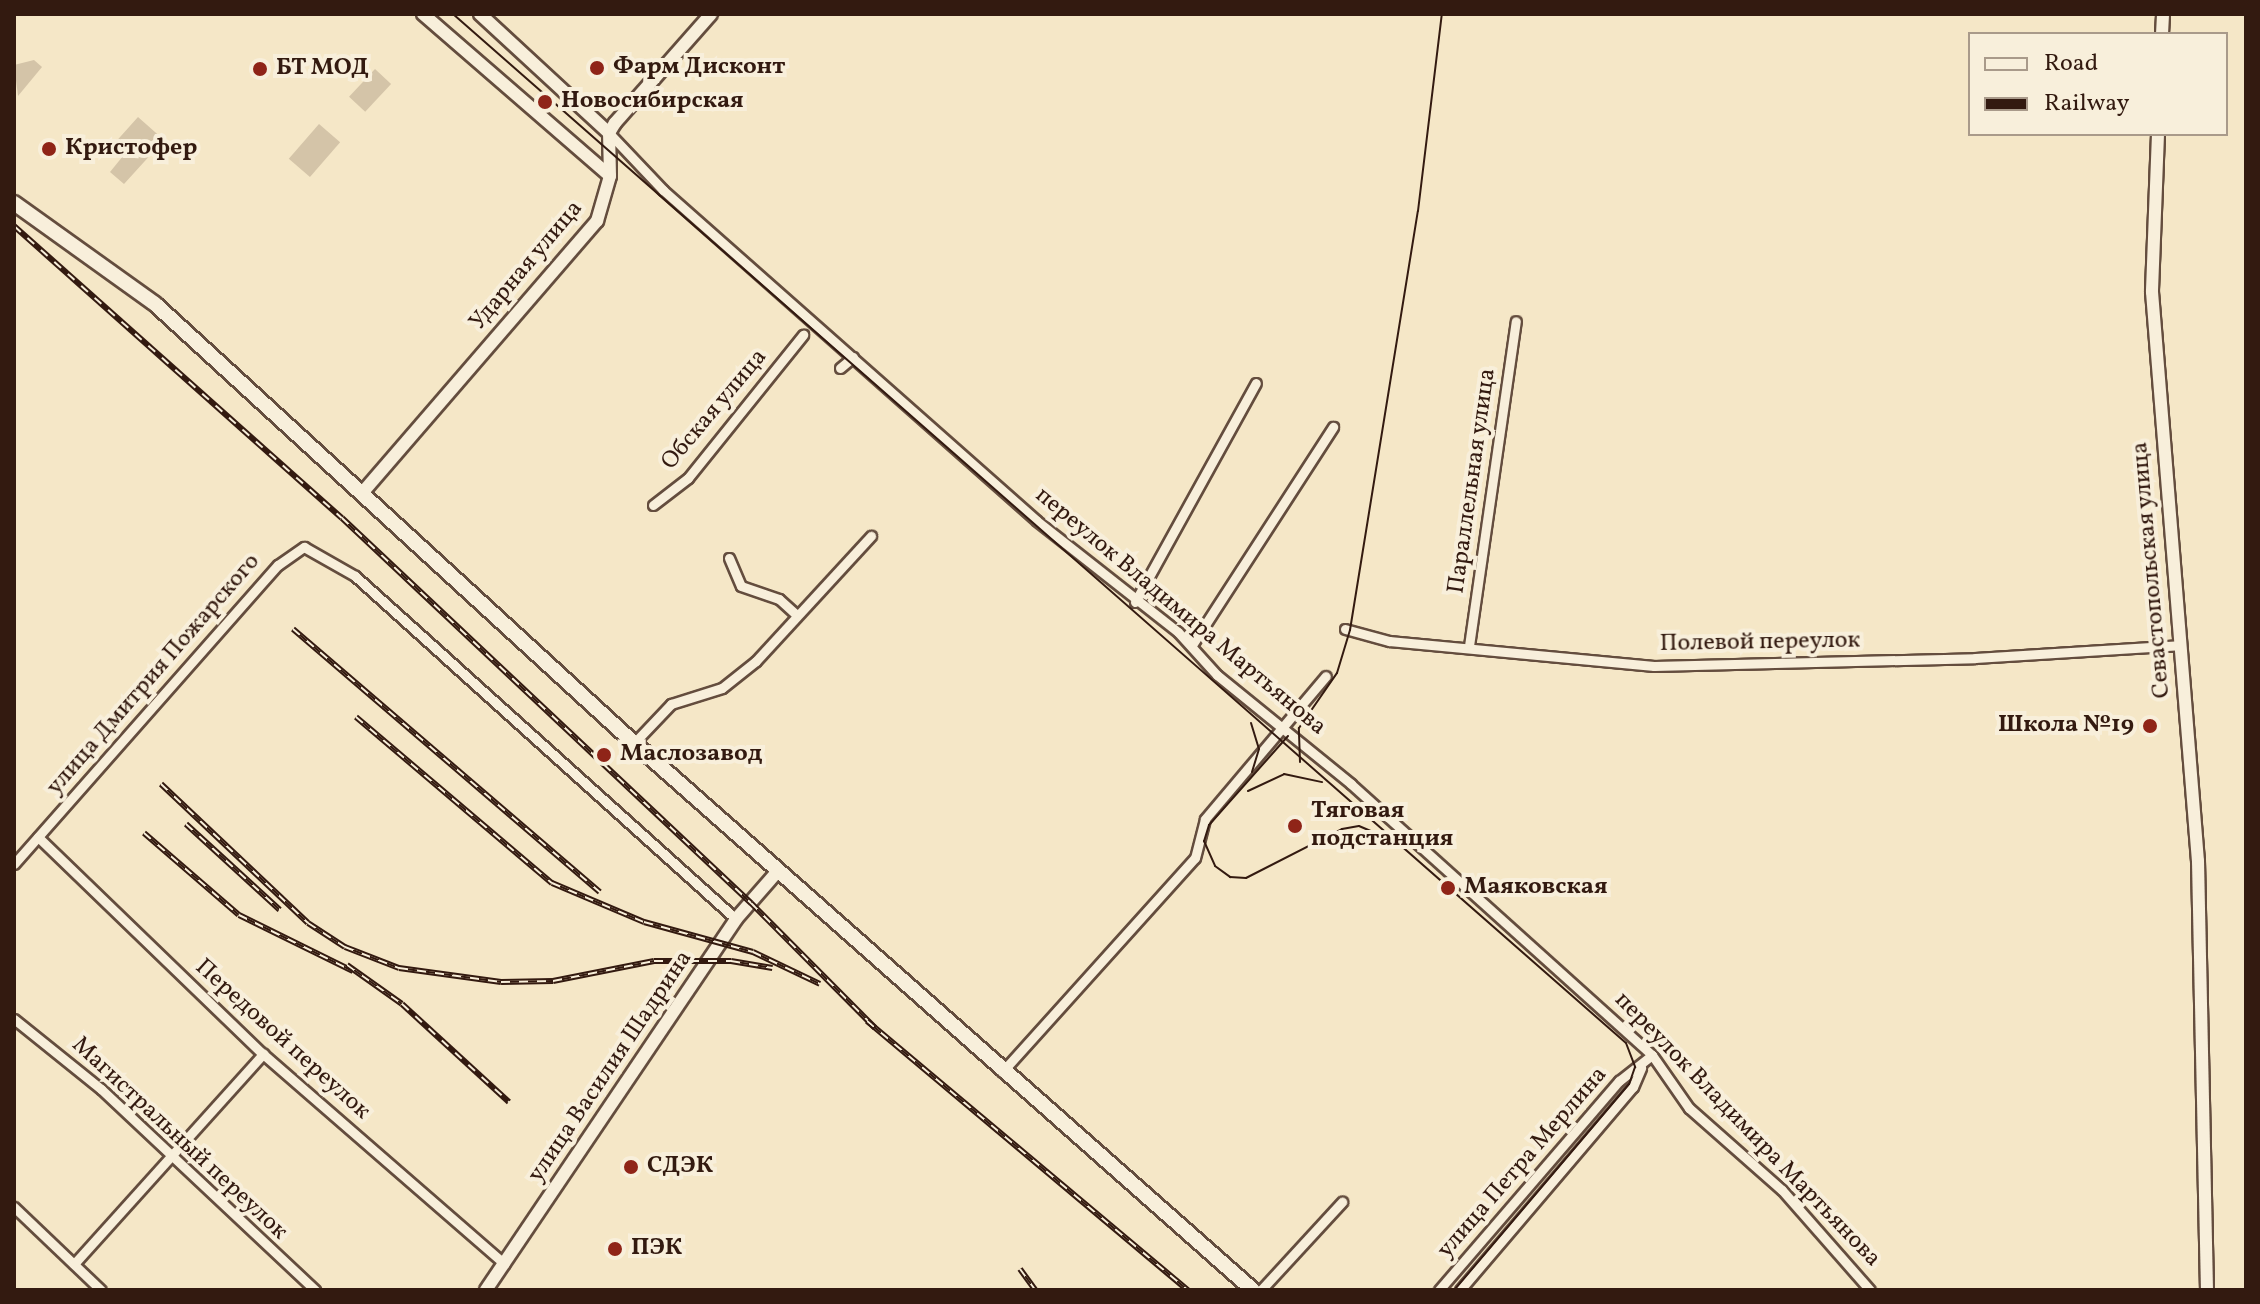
<!DOCTYPE html>
<meta charset="utf-8">
<style>
body{margin:0}
#map{position:relative;width:2260px;height:1304px;overflow:hidden;background:#f5e7c7;font-family:Vollkorn,serif}
div>[style]{position:absolute}
[style*='--x']{left:calc(var(--x)*1px);top:calc(var(--y)*1px);width:calc(var(--w)*1px);rotate:calc(var(--a)*1deg)}
.green>*{inset:0;background:#d4c4a8;transform-origin:0 0}
.roads{filter:drop-shadow(2px 0 #644d3e) drop-shadow(-2px 0 #644d3e) drop-shadow(0 2px #644d3e) drop-shadow(0 -2px #644d3e)}
.minor>*{height:9px;margin:-4.5px;padding:0 4.5px;transform-origin:4.5px;border-radius:4.5px;background:#f8efdb}
.tertiary>*{height:12px;margin:-6px;padding:0 6px;transform-origin:6px;border-radius:6px;background:#f8efdb}
.secondary>*{height:14px;margin:-7px;padding:0 7px;transform-origin:7px;border-radius:7px;background:#f8efdb}
.tram>*{height:2px;margin:-1px;padding:0 1px;transform-origin:1px;border-radius:1px;background:#331a10}
.rail>*{height:6px;margin-top:-3px;transform-origin:0;background:repeating-linear-gradient(90deg,#f8efdb 0 9px,#331a10 0 18px);box-sizing:border-box;border-block:2px solid #331a10}
.dots>*{width:22px;height:22px;translate:-50% -50%;box-sizing:border-box;border:4px solid #f8efdb;border-radius:50%}
span{translate:-50% -50%;white-space:nowrap;text-align:center;line-height:1.15;-webkit-text-stroke:8px #f8efdb;paint-order:stroke}
.poi-label{font-size:24px;color:#331a10;font-weight:700}
.left{translate:0 -50%;text-align:left}
.right{translate:-100% -50%;text-align:right}
.street-label{font-size:24px;color:#331a10}
.frame{position:absolute;inset:0;border:16px solid #331a10;pointer-events:none}
.legend{position:absolute;left:1968px;top:32px;width:260px;height:104px;box-sizing:border-box;background:#f8efdb;border:2px solid #a99a8a;margin:0;padding:10px 14px;list-style:none;font-size:24px;color:#331a10}
.legend li{display:flex;align-items:center;gap:16px;height:40px}
.legend b{width:40px;border:2px solid #a99a8a}
</style>
<div id="map">
<div class="green">
<i style="clip-path:polygon(34px 60px,42px 67px,18px 96px,14px 65px)"></i>
<i style="left:375px;top:69px;width:22px;height:38px;rotate:43deg"></i>
<i style="clip-path:polygon(138px 117px,164px 140px,124px 184px,110px 172px,123px 156px,112px 146px)"></i>
<i style="left:319px;top:124px;width:28px;height:46px;rotate:41deg"></i>
</div>
<div class="roads">
<div class="minor">
<i style="--x:609;--y:133;--w:79;--a:46.5"></i>
<i style="--x:663;--y:190;--w:499;--a:41.5"></i>
<i style="--x:1037;--y:521;--w:179;--a:38.2"></i>
<i style="--x:1178;--y:632;--w:58;--a:47.8"></i>
<i style="--x:1217;--y:675;--w:173;--a:39.1"></i>
<i style="--x:1351;--y:784;--w:405;--a:42"></i>
<i style="--x:1652;--y:1055;--w:65;--a:55.1"></i>
<i style="--x:1689;--y:1108;--w:124;--a:41.4"></i>
<i style="--x:1782;--y:1190;--w:133;--a:48.7"></i>
<i style="--x:840;--y:368;--w:17;--a:-40"></i>
<i style="--x:653;--y:505;--w:44;--a:-37.6"></i>
<i style="--x:688;--y:478;--w:184;--a:-51.2"></i>
<i style="--x:729;--y:558;--w:30;--a:67"></i>
<i style="--x:741;--y:586;--w:40;--a:18.9"></i>
<i style="--x:779;--y:599;--w:24;--a:42"></i>
<i style="--x:1135;--y:602;--w:250;--a:-61.1"></i>
<i style="--x:1345;--y:629;--w:46;--a:15.3"></i>
<i style="--x:1389;--y:641;--w:266;--a:5.4"></i>
<i style="--x:1654;--y:666;--w:321;--a:-1.4"></i>
<i style="--x:1975;--y:658;--w:204;--a:-3.6"></i>
<i style="--x:1192;--y:645;--w:260;--a:-57.1"></i>
<i style="--x:1469;--y:646;--w:328;--a:-81.8"></i>
<i style="--x:634;--y:743;--w:54;--a:-46.5"></i>
<i style="--x:671;--y:704;--w:53;--a:-17.4"></i>
<i style="--x:722;--y:688;--w:43;--a:-38.5"></i>
<i style="--x:756;--y:661;--w:170;--a:-47.4"></i>
<i style="--x:38;--y:837;--w:313;--a:44"></i>
<i style="--x:263;--y:1054;--w:320;--a:41"></i>
<i style="--x:14;--y:864;--w:399;--a:-48.6"></i>
<i style="--x:278;--y:565;--w:32;--a:-35"></i>
<i style="--x:304;--y:547;--w:59;--a:29.6"></i>
<i style="--x:355;--y:576;--w:513;--a:42"></i>
<i style="--x:14;--y:1019;--w:112;--a:38.8"></i>
<i style="--x:101;--y:1089;--w:294;--a:43.2"></i>
<i style="--x:1002;--y:1072;--w:288;--a:-48"></i>
<i style="--x:1195;--y:858;--w:40;--a:-75.6"></i>
<i style="--x:1205;--y:819;--w:187;--a:-49.8"></i>
<i style="--x:14;--y:1207;--w:120;--a:43.7"></i>
<i style="--x:74;--y:1264;--w:283;--a:-48"></i>
<i style="--x:1261;--y:1290;--w:120;--a:-47.4"></i>
<i style="--x:1439;--y:1290;--w:276;--a:-49.3"></i>
<i style="--x:1619;--y:1081;--w:42;--a:-38.2"></i>
<i style="--x:1460;--y:1290;--w:267;--a:-49.6"></i>
<i style="--x:1633;--y:1087;--w:21;--a:-67"></i>
</div>
<div class="tertiary">
<i style="--x:423;--y:14;--w:247;--a:40.9"></i>
<i style="--x:480;--y:14;--w:176;--a:42.7"></i>
<i style="--x:2162;--y:34;--w:20;--a:-87"></i>
<i style="--x:2158;--y:134;--w:158;--a:92.2"></i>
<i style="--x:2152;--y:292;--w:571;--a:85.38"></i>
<i style="--x:2198;--y:861;--w:429;--a:88.8"></i>
<i style="--x:363;--y:492;--w:358;--a:-49.2"></i>
<i style="--x:597;--y:221;--w:47;--a:-73.9"></i>
<i style="--x:610;--y:176;--w:43;--a:-91.3"></i>
<i style="--x:609;--y:133;--w:12;--a:-59"></i>
<i style="--x:615;--y:123;--w:145;--a:-48.6"></i>
<i style="--x:486;--y:1290;--w:447;--a:-56"></i>
<i style="--x:736;--y:919;--w:62;--a:-48.9"></i>
</div>
<div class="secondary">
<i style="--x:14;--y:203;--w:173;--a:35.6"></i>
<i style="--x:155;--y:304;--w:650;--a:42.51"></i>
<i style="--x:634;--y:743;--w:826;--a:41.47"></i>
</div>
</div>
<div class="tram">
<i style="--x:453;--y:14;--w:1560;--a:41.26"></i>
<i style="--x:1626;--y:1043;--w:26;--a:69"></i>
<i style="--x:1635;--y:1067;--w:18;--a:109"></i>
<i style="--x:1629;--y:1084;--w:270;--a:130.3"></i>
<i style="--x:1251;--y:723;--w:27;--a:73"></i>
<i style="--x:1259;--y:749;--w:24;--a:107"></i>
<i style="--x:1288;--y:736;--w:119;--a:131.6"></i>
<i style="--x:1209;--y:825;--w:17;--a:107"></i>
<i style="--x:1204;--y:841;--w:27;--a:66"></i>
<i style="--x:1215;--y:866;--w:19;--a:36"></i>
<i style="--x:1230;--y:877;--w:16;--a:4"></i>
<i style="--x:1246;--y:878;--w:108;--a:-27"></i>
<i style="--x:1342;--y:829;--w:17;--a:-10"></i>
<i style="--x:1359;--y:826;--w:21;--a:23"></i>
<i style="--x:1300;--y:762;--w:34;--a:-92"></i>
<i style="--x:1299;--y:728;--w:67;--a:-55.4"></i>
<i style="--x:1337;--y:673;--w:45;--a:-73.2"></i>
<i style="--x:1350;--y:630;--w:424;--a:-80.8"></i>
<i style="--x:1418;--y:211;--w:198;--a:-83.1"></i>
<i style="--x:1248;--y:791;--w:40;--a:-25"></i>
<i style="--x:1284;--y:774;--w:39;--a:12"></i>
</div>
<div class="rail">
<i style="--x:14;--y:226;--w:439;--a:41.7"></i>
<i style="--x:342;--y:518;--w:562;--a:43.27"></i>
<i style="--x:751;--y:903;--w:176;--a:45.2"></i>
<i style="--x:293;--y:629;--w:404;--a:40.6"></i>
<i style="--x:356;--y:717;--w:257;--a:40.3"></i>
<i style="--x:552;--y:883;--w:100;--a:23"></i>
<i style="--x:644;--y:922;--w:113;--a:15.4"></i>
<i style="--x:753;--y:952;--w:74;--a:25.5"></i>
<i style="--x:161;--y:784;--w:202;--a:43.4"></i>
<i style="--x:308;--y:923;--w:44;--a:33"></i>
<i style="--x:345;--y:947;--w:58;--a:21.3"></i>
<i style="--x:399;--y:968;--w:103;--a:7.8"></i>
<i style="--x:501;--y:982;--w:52;--a:-1.1"></i>
<i style="--x:553;--y:981;--w:103;--a:-11.2"></i>
<i style="--x:654;--y:961;--w:77;--a:0"></i>
<i style="--x:731;--y:961;--w:42;--a:9.7"></i>
<i style="--x:186;--y:824;--w:127;--a:42.5"></i>
<i style="--x:144;--y:833;--w:125;--a:40.8"></i>
<i style="--x:239;--y:915;--w:127;--a:26.2"></i>
<i style="--x:347;--y:965;--w:67;--a:35.3"></i>
<i style="--x:402;--y:1004;--w:145;--a:42.5"></i>
<i style="--x:867;--y:1021;--w:419;--a:40"></i>
<i style="--x:1020;--y:1269;--w:26;--a:54"></i>
</div>
<div class="dots">
<i style="left:597px;top:68px;background:#8f2418"></i>
<i style="left:260px;top:69px;background:#8f2418"></i>
<i style="left:545px;top:102px;background:#8f2418"></i>
<i style="left:49px;top:149px;background:#8f2418"></i>
<i style="left:2150px;top:726px;background:#8f2418"></i>
<i style="left:604px;top:755px;background:#8f2418"></i>
<i style="left:1295px;top:826px;background:#8f2418"></i>
<i style="left:1448px;top:888px;background:#8f2418"></i>
<i style="left:631px;top:1167px;background:#8f2418"></i>
<i style="left:615px;top:1249px;background:#8f2418"></i>
</div>
<div class="poi-label">
<span class="left" style="left:613px;top:68px">Фарм Дисконт</span>
<span class="left" style="left:276px;top:69px">БТ МОД</span>
<span class="left" style="left:561px;top:102px">Новосибирская</span>
<span class="left" style="left:65px;top:149px">Кристофер</span>
<span class="right" style="left:2134px;top:726px">Школа №19</span>
<span class="left" style="left:620px;top:755px">Маслозавод</span>
<span class="left" style="left:1311px;top:826px">Тяговая<br>подстанция</span>
<span class="left" style="left:1464px;top:888px">Маяковская</span>
<span class="left" style="left:647px;top:1167px">СДЭК</span>
<span class="left" style="left:631px;top:1249px">ПЭК</span>
</div>
<div class="street-label">
<span style="left:527px;top:266px;rotate:-50deg">Ударная улица</span>
<span style="left:715px;top:410px;rotate:-50deg">Обская улица</span>
<span style="left:1473px;top:481px;rotate:-82deg">Параллельная улица</span>
<span style="left:2152px;top:570px;rotate:-95deg">Севастопольская улица</span>
<span style="left:1180px;top:612px;rotate:40deg">переулок Владимира Мартьянова</span>
<span style="left:1760px;top:643px;rotate:-1deg">Полевой переулок</span>
<span style="left:154px;top:675px;rotate:-49deg">улица Дмитрия Пожарского</span>
<span style="left:282px;top:1040px;rotate:42deg">Передовой переулок</span>
<span style="left:611px;top:1067px;rotate:-56deg">улица Василия Шадрина</span>
<span style="left:1747px;top:1130px;rotate:46deg">переулок Владимира Мартьянова</span>
<span style="left:179px;top:1139px;rotate:43deg">Магистральный переулок</span>
<span style="left:1523px;top:1163px;rotate:-49deg">улица Петра Мерлина</span>
</div>
<div class="frame"></div>
<ul class="legend">
<li><b style="height:10px;background:#f8efdb"></b>Road</li>
<li><b style="height:10px;background:#331a10"></b>Railway</li>
</ul>
</div>
